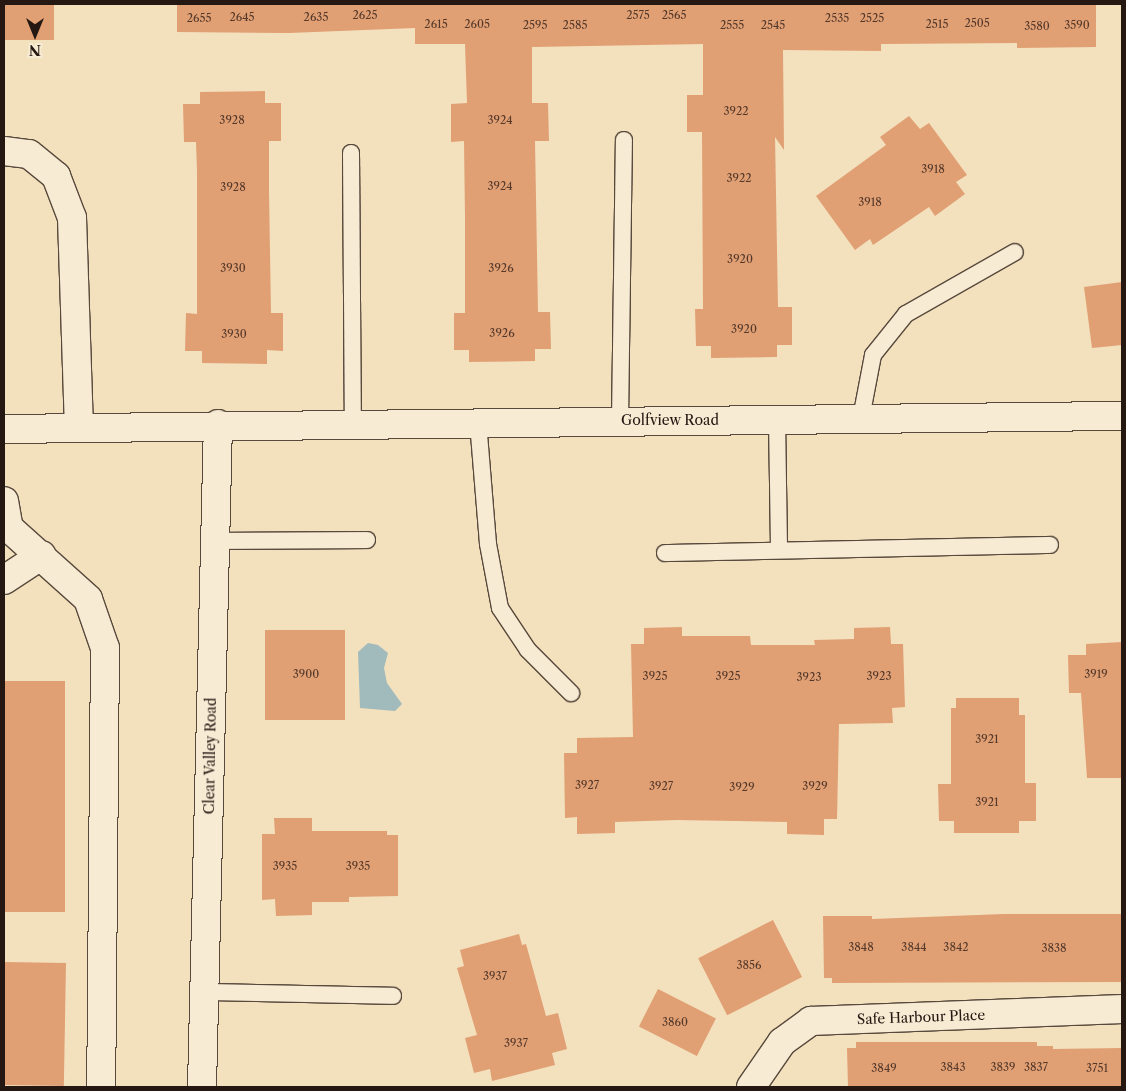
<!DOCTYPE html>
<style>
body{margin:0}
#map{position:relative;width:1126px;height:1091px;overflow:hidden;background:#f3e0bd;font-family:"Libre Caslon Text",serif}
div>[style]{position:absolute}
[style*='--x']{left:calc(var(--x)*1px);top:calc(var(--y)*1px);width:calc(var(--w)*1px);rotate:calc(var(--a)*1deg)}
.water>*{inset:0;background:#a1babc}
.building>*{inset:0;background:#e19f74;transform-origin:0 0}
.roads{filter:drop-shadow(1px 0 #58493c) drop-shadow(-1px 0 #58493c) drop-shadow(0 1px #58493c) drop-shadow(0 -1px #58493c)}
.service>*{height:16px;margin:-8px;padding:0 8px;transform-origin:8px;border-radius:8px;background:#f7ebd4}
.minor>*{height:28px;margin:-14px;padding:0 14px;transform-origin:14px;border-radius:14px;background:#f7ebd4}
span{translate:-50% -50%;white-space:nowrap;text-align:center;line-height:1.15;-webkit-text-stroke:4.5px #f7ebd4;paint-order:stroke}
.number-label{font-size:11px;color:#54392a}
.number-label span{-webkit-text-stroke-width:0}
.street-label{font-size:14px;color:#251711}
.frame{position:absolute;inset:0;border:5px solid #251711;pointer-events:none}
.north{position:absolute;left:10px;top:10px;width:50px;height:50px;-webkit-text-stroke:4px #f7ebd4;paint-order:stroke;rotate:180deg;font-size:14px;font-weight:700;line-height:20px;text-align:center;color:#251711}
.north::after{content:'';display:block;margin:auto;width:18px;height:22px;background:#251711;clip-path:polygon(50% 0,100% 100%,50% 72%,0 100%)}
</style>
<div id="map">
<div class="water">
<i style="clip-path:polygon(368px 643px,378px 645px,388px 653px,384px 668px,387px 683px,402px 704px,395px 711px,360px 708px,358px 652px)"></i>
</div>
<div class="building">
<i style="left:4px;top:4px;width:50px;height:36px"></i>
<i style="clip-path:polygon(177px 4px,1096px 4px,1096px 47px,1017px 48px,1017px 43px,881px 44px,881px 51px,783px 50px,784px 150px,775px 137px,778px 307px,792px 307px,792px 345px,777px 345px,777px 357px,711px 358px,711px 346px,696px 346px,695px 309px,703px 309px,702px 132px,687px 132px,687px 95px,703px 95px,703px 44px,532px 47px,532px 103px,548px 103px,549px 141px,535px 141px,538px 312px,550px 312px,551px 349px,535px 349px,535px 361px,469px 362px,469px 350px,454px 350px,454px 313px,465px 313px,465px 217px,464px 141px,451px 142px,451px 104px,467px 103px,465px 44px,415px 44px,415px 28px,289px 33px,177px 32px)"></i>
<i style="clip-path:polygon(265px 91px,265px 103px,281px 103px,281px 141px,269px 141px,269px 192px,271px 313px,283px 313px,283px 351px,267px 350px,267px 364px,202px 363px,202px 351px,185px 351px,186px 313px,197px 314px,197px 171px,196px 142px,184px 142px,183px 104px,200px 104px,200px 92px)"></i>
<i style="clip-path:polygon(909px 116px,920px 129px,929px 123px,967px 175px,956px 182px,965px 194px,935px 216px,929px 207px,873px 245px,870px 239px,855px 250px,816px 196px,886px 145px,880px 137px)"></i>
<i style="clip-path:polygon(1122px 282px,1122px 345px,1092px 348px,1084px 287px)"></i>
<i style="clip-path:polygon(682px 627px,682px 636px,750px 636px,751px 645px,815px 645px,814px 640px,854px 639px,854px 628px,890px 627px,891px 644px,903px 644px,905px 707px,892px 708px,893px 723px,839px 724px,837px 819px,824px 819px,824px 835px,787px 834px,787px 822px,677px 820px,615px 822px,615px 833px,577px 834px,577px 817px,565px 818px,564px 753px,577px 753px,577px 738px,633px 737px,631px 644px,644px 644px,644px 628px)"></i>
<i style="left:265px;top:630px;width:80px;height:90px"></i>
<i style="clip-path:polygon(1122px 642px,1122px 778px,1087px 778px,1081px 693px,1069px 693px,1068px 655px,1086px 655px,1086px 644px)"></i>
<i style="left:65px;top:681px;width:231px;height:61px;rotate:90deg"></i>
<i style="clip-path:polygon(956px 698px,1019px 698px,1019px 715px,1025px 715px,1025px 783px,1036px 783px,1036px 821px,1019px 821px,1019px 833px,954px 833px,954px 821px,939px 821px,938px 784px,951px 784px,951px 708px,956px 708px)"></i>
<i style="clip-path:polygon(274px 818px,312px 818px,312px 831px,387px 831px,387px 835px,398px 835px,398px 896px,349px 897px,349px 902px,312px 902px,312px 915px,276px 916px,275px 899px,262px 900px,262px 834px,275px 834px)"></i>
<i style="clip-path:polygon(1004px 914px,1122px 914px,1122px 982px,832px 983px,832px 978px,824px 978px,823px 916px,872px 916px,872px 919px)"></i>
<i style="left:773px;top:920px;width:64px;height:84px;rotate:63deg"></i>
<i style="clip-path:polygon(519px 934px,522px 945px,526px 944px,546px 1016px,558px 1013px,567px 1049px,552px 1053px,555px 1065px,492px 1081px,490px 1069px,474px 1073px,465px 1038px,477px 1035px,457px 968px,464px 966px,460px 950px)"></i>
<i style="left:4px;top:962px;width:62px;height:123px;rotate:1deg"></i>
<i style="left:658px;top:989px;width:65px;height:42px;rotate:27deg"></i>
<i style="clip-path:polygon(856px 1042px,1037px 1042px,1037px 1046px,1053px 1046px,1053px 1049px,1122px 1048px,1122px 1087px,848px 1087px,847px 1048px,856px 1048px)"></i>
</div>
<div class="roads">
<div class="service">
<i style="--x:351;--y:153;--w:270;--a:89.6"></i>
<i style="--x:861;--y:418;--w:64;--a:-79.2"></i>
<i style="--x:873;--y:355;--w:53;--a:-51.2"></i>
<i style="--x:906;--y:314;--w:125;--a:-29.6"></i>
<i style="--x:777;--y:419;--w:131;--a:89.1"></i>
<i style="--x:620;--y:421;--w:281;--a:-89.2"></i>
<i style="--x:478;--y:422;--w:122;--a:85.3"></i>
<i style="--x:488;--y:544;--w:65;--a:79.4"></i>
<i style="--x:500;--y:608;--w:50;--a:56.3"></i>
<i style="--x:528;--y:650;--w:61;--a:45"></i>
<i style="--x:215;--y:541;--w:152;--a:-0.4"></i>
<i style="--x:665;--y:553;--w:385;--a:-1.2"></i>
<i style="--x:205;--y:992;--w:188;--a:1.2"></i>
</div>
<div class="minor">
<i style="--x:4;--y:151;--w:25;--a:7"></i>
<i style="--x:29;--y:154;--w:35;--a:39"></i>
<i style="--x:56;--y:176;--w:45;--a:69.1"></i>
<i style="--x:72;--y:218;--w:210;--a:88.1"></i>
<i style="--x:4;--y:429;--w:1118;--a:-0.67"></i>
<i style="--x:4;--y:501;--w:27;--a:80"></i>
<i style="--x:9;--y:528;--w:106;--a:41.9"></i>
<i style="--x:88;--y:599;--w:52;--a:70.9"></i>
<i style="--x:105;--y:648;--w:439;--a:90.5"></i>
<i style="--x:4;--y:580;--w:45;--a:-33.3"></i>
<i style="--x:202;--y:1087;--w:663;--a:-88.62"></i>
<i style="--x:751;--y:1087;--w:55;--a:-55.4"></i>
<i style="--x:782;--y:1042;--w:36;--a:-36"></i>
<i style="--x:811;--y:1021;--w:311;--a:-2.2"></i>
</div>
</div>
<div class="number-label">
<span style="left:365px;top:15px">2625</span>
<span style="left:638px;top:15px">2575</span>
<span style="left:674px;top:15px">2565</span>
<span style="left:242px;top:17px">2645</span>
<span style="left:316px;top:17px">2635</span>
<span style="left:199px;top:18px">2655</span>
<span style="left:837px;top:18px">2535</span>
<span style="left:872px;top:18px">2525</span>
<span style="left:977px;top:23px">2505</span>
<span style="left:436px;top:24px">2615</span>
<span style="left:477px;top:24px">2605</span>
<span style="left:937px;top:24px">2515</span>
<span style="left:535px;top:25px">2595</span>
<span style="left:575px;top:25px">2585</span>
<span style="left:732px;top:25px">2555</span>
<span style="left:773px;top:25px">2545</span>
<span style="left:1077px;top:25px">3590</span>
<span style="left:1037px;top:26px">3580</span>
<span style="left:736px;top:111px">3922</span>
<span style="left:232px;top:120px">3928</span>
<span style="left:500px;top:120px">3924</span>
<span style="left:933px;top:169px">3918</span>
<span style="left:739px;top:178px">3922</span>
<span style="left:500px;top:186px">3924</span>
<span style="left:233px;top:187px">3928</span>
<span style="left:870px;top:202px">3918</span>
<span style="left:740px;top:259px">3920</span>
<span style="left:233px;top:268px">3930</span>
<span style="left:501px;top:268px">3926</span>
<span style="left:744px;top:329px">3920</span>
<span style="left:502px;top:333px">3926</span>
<span style="left:234px;top:334px">3930</span>
<span style="left:306px;top:674px">3900</span>
<span style="left:1096px;top:674px">3919</span>
<span style="left:655px;top:676px">3925</span>
<span style="left:728px;top:676px">3925</span>
<span style="left:879px;top:676px">3923</span>
<span style="left:809px;top:677px">3923</span>
<span style="left:987px;top:739px">3921</span>
<span style="left:587px;top:785px">3927</span>
<span style="left:661px;top:786px">3927</span>
<span style="left:815px;top:786px">3929</span>
<span style="left:742px;top:787px">3929</span>
<span style="left:987px;top:802px">3921</span>
<span style="left:285px;top:866px">3935</span>
<span style="left:358px;top:866px">3935</span>
<span style="left:861px;top:947px">3848</span>
<span style="left:914px;top:947px">3844</span>
<span style="left:956px;top:947px">3842</span>
<span style="left:1054px;top:948px">3838</span>
<span style="left:749px;top:965px">3856</span>
<span style="left:495px;top:976px">3937</span>
<span style="left:675px;top:1022px">3860</span>
<span style="left:516px;top:1043px">3937</span>
<span style="left:953px;top:1067px">3843</span>
<span style="left:1003px;top:1067px">3839</span>
<span style="left:1036px;top:1067px">3837</span>
<span style="left:884px;top:1068px">3849</span>
<span style="left:1097px;top:1068px">3751</span>
</div>
<div class="street-label">
<span style="left:670px;top:420px">Golfview Road</span>
<span style="left:210px;top:756px;rotate:-89deg">Clear Valley Road</span>
<span style="left:921px;top:1017px;rotate:-2deg">Safe Harbour Place</span>
</div>
<div class="frame"></div>
<div class="north">N</div>
</div>
